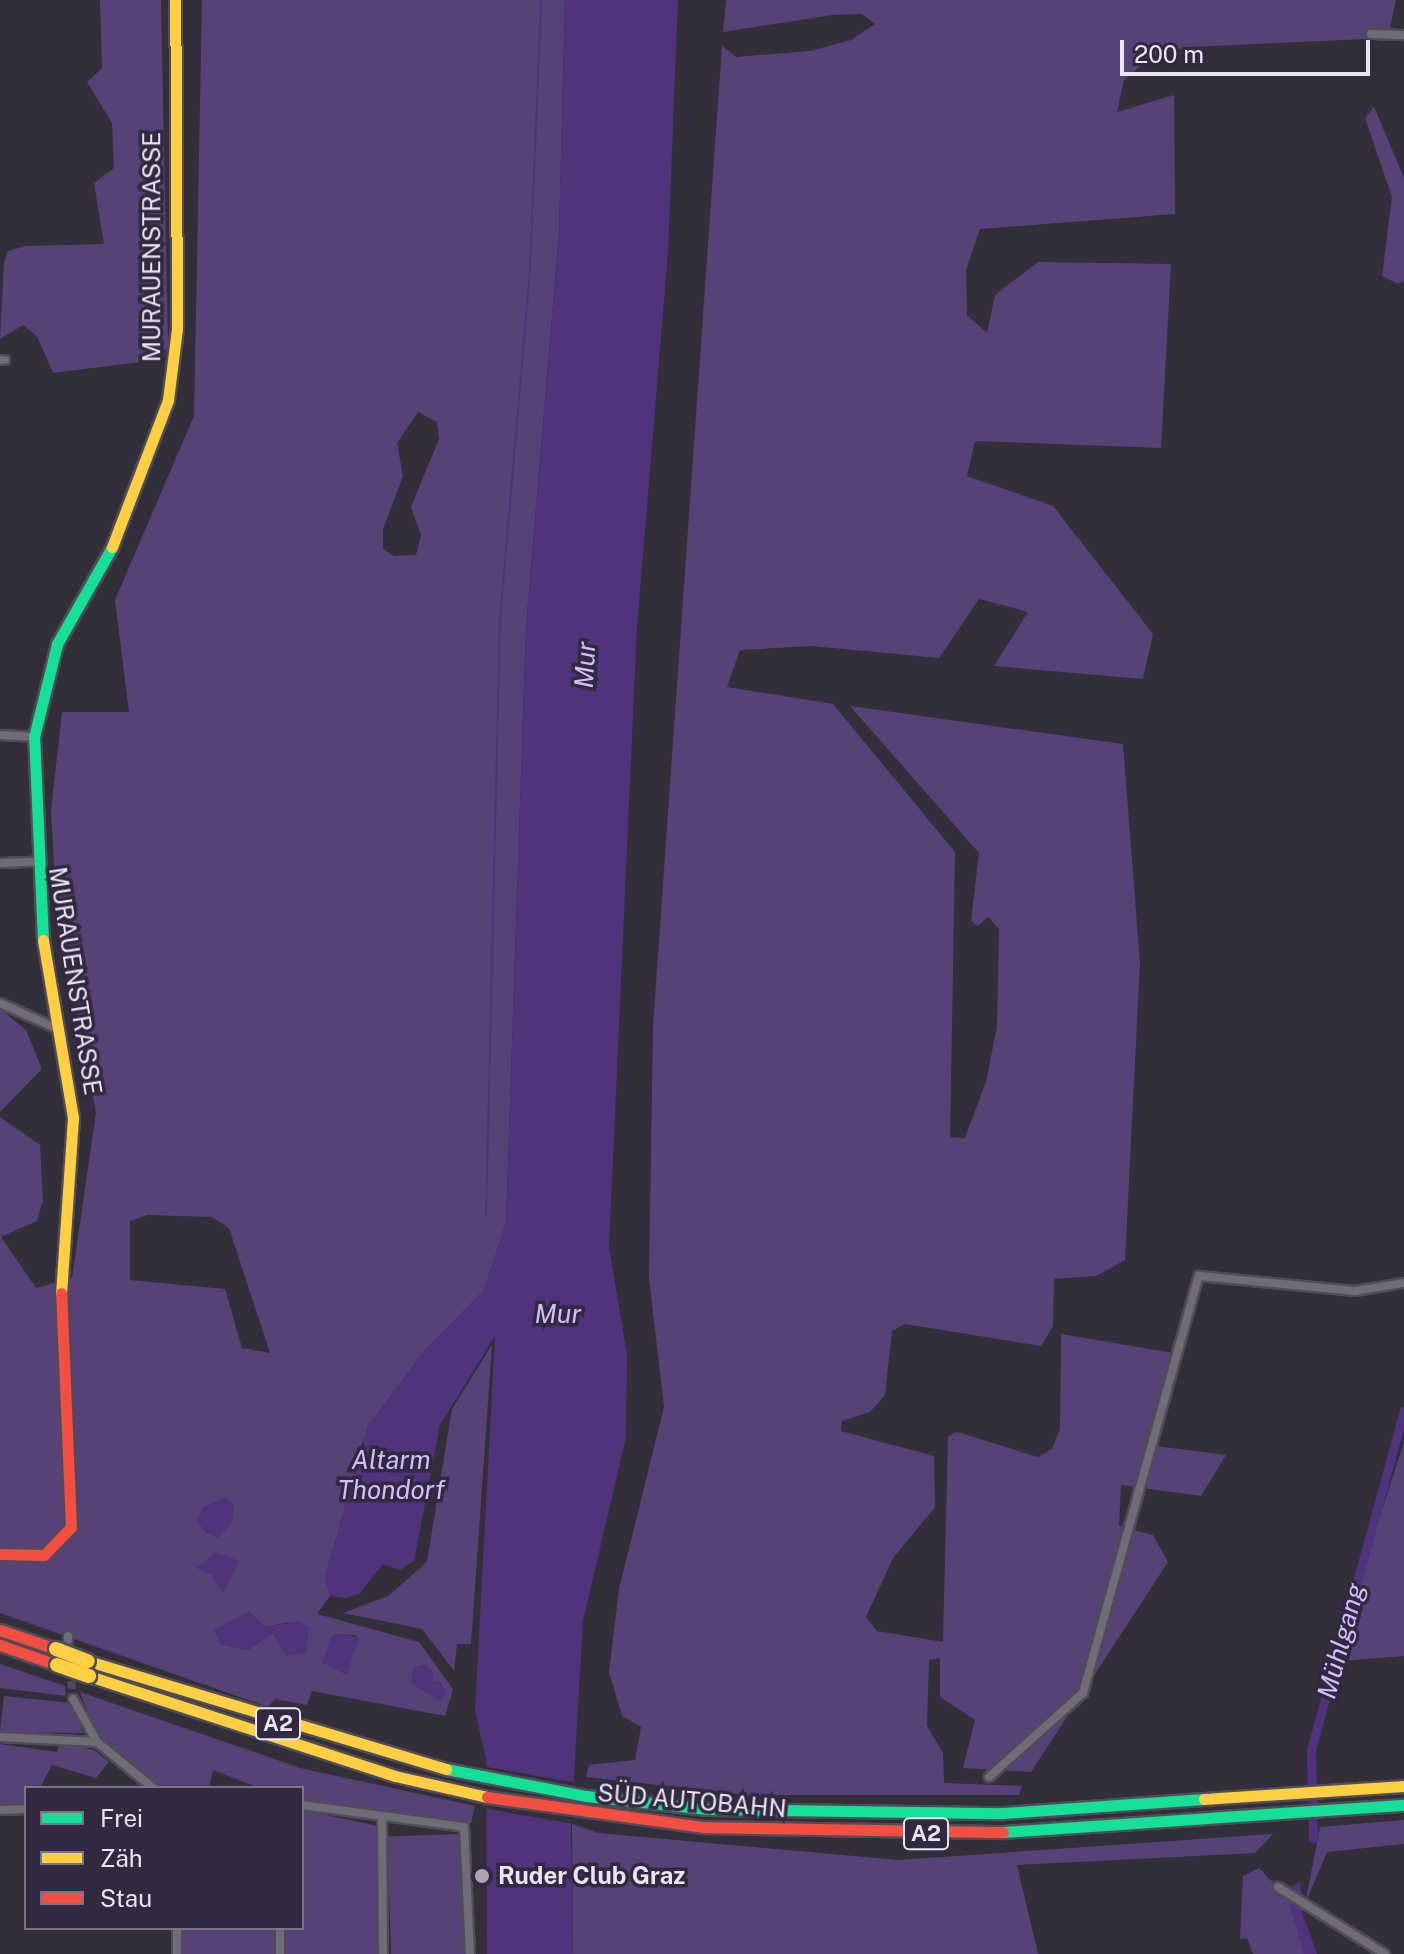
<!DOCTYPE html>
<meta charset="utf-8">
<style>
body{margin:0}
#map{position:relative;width:1404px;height:1954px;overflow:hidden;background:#322e3a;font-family:"Public Sans",sans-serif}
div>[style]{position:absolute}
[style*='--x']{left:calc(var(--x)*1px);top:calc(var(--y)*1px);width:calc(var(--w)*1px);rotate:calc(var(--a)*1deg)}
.green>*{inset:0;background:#574278;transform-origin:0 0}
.water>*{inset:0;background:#50337a}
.pier>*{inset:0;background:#322e3a;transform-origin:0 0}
.stream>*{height:2px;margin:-1px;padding:0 1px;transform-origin:1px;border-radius:1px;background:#50337a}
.canal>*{height:9px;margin:-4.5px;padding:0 4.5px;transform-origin:4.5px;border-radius:4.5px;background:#50337a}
.street-tunnel>*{height:8px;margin-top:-4px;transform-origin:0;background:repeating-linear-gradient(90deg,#4d4956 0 8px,transparent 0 12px)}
.roads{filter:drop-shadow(2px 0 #504c57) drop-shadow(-2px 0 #504c57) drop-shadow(0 2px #504c57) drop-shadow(0 -2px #504c57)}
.street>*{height:8px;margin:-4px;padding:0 4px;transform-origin:4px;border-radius:4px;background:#6f6b77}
.fast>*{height:11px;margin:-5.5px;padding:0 5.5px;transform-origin:5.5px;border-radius:5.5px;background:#16e098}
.slow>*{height:11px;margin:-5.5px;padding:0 5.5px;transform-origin:5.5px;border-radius:5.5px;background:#ffcf43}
.jam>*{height:11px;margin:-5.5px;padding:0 5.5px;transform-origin:5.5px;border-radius:5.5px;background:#f24e42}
.bridges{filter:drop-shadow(2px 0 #504c57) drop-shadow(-2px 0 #504c57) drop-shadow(0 2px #504c57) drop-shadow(0 -2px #504c57)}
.slow-bridge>*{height:14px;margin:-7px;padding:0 7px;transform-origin:7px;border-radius:7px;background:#ffcf43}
.dots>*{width:22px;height:22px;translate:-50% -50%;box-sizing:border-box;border:4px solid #31293f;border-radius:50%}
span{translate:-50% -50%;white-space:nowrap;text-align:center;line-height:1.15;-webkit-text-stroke:7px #31293f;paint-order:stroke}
.shield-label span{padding:2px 6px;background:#31293f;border:2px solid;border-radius:6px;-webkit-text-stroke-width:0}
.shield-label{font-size:22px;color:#e9e5f3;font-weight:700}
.street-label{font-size:24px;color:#e9e5f3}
.poi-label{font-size:24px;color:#e9e5f3;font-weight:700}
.left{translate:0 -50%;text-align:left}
.water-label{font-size:26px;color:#d4bdff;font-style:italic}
.legend{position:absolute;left:24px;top:1786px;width:280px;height:144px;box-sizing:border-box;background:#31293f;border:2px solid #7b7487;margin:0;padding:10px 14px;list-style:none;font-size:24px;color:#e9e5f3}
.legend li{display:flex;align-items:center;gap:16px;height:40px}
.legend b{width:40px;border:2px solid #7b7487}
.scale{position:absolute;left:1120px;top:40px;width:250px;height:36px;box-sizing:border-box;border:4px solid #e9e5f3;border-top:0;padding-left:10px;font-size:24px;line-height:28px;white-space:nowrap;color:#e9e5f3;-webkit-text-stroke:6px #31293f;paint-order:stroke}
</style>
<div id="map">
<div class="green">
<i style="clip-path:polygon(100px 0,161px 0,168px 345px,163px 359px,53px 373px,37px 336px,23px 325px,0 339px,4px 262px,8px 251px,26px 246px,104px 244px,94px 183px,114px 168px,112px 123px,87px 82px,102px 68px)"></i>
<i style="clip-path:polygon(evenodd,202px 0,565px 0,559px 233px,526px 626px,506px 1223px,484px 1290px,424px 1351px,368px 1426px,325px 1577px,330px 1596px,317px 1614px,419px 1642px,453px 1689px,445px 1716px,312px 1691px,307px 1705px,275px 1699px,268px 1707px,0 1613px,0 1117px,40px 1145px,43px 1200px,37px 1221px,1px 1237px,36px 1288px,72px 1278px,96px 1113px,56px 901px,51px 810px,62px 712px,129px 712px,115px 600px,194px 416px,202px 0,418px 412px,437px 422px,439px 439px,411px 507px,421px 535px,416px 555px,394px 556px,383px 549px,383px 529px,403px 476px,397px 443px,418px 412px,202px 0,148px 1215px,212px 1217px,229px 1228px,270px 1353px,242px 1348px,225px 1289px,130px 1280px,130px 1221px,148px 1215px,202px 0,249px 1612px,265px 1627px,290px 1622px,282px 1643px,273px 1633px,248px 1650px,220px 1644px,224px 1625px,249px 1612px,202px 0,335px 1634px,356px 1635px,347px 1675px,323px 1662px,335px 1634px)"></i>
<i style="clip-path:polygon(726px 0,1396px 0,1388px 38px,1189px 47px,1153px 56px,1124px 80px,1117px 112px,1174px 95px,1175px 214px,980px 229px,966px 270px,967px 315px,987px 333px,995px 295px,1038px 262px,1171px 264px,1161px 448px,975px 441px,967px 476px,1053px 506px,1153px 634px,1143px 679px,994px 666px,1028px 612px,979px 599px,939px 658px,812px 646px,740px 650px,727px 687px,833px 704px,955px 852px,950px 1137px,965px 1138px,986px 1082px,997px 1026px,999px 929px,988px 917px,978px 926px,971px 921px,979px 853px,850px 706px,1123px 744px,1140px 963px,1125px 1260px,1096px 1276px,1054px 1279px,1053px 1326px,1041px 1346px,905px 1324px,892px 1331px,885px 1395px,870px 1412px,842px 1421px,841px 1431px,934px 1456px,935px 1507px,893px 1558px,866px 1617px,877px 1631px,943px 1642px,948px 1436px,957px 1432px,1038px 1457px,1052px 1449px,1060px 1429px,1061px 1334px,1173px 1353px,1148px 1445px,1226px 1455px,1201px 1496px,1121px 1485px,1119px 1526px,1153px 1535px,1168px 1562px,1031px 1772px,963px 1768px,975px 1720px,940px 1697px,940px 1658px,929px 1660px,927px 1726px,943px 1753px,944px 1783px,1022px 1786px,1019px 1795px,747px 1795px,586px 1777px,589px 1765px,635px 1760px,641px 1727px,622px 1716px,609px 1672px,619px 1589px,664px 1407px,649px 1278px,653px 1026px,722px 46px,736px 57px,810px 51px,851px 40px,875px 24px,862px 14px,832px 15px,723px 32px)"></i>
<i style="clip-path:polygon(1374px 107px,1404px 178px,1404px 280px,1398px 284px,1382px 276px,1392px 197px,1365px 118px)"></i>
<i style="clip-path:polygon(0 1009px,26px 1030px,42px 1069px,0 1112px)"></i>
<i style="clip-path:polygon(492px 1345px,471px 1644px,457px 1644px,454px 1671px,422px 1629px,343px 1613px,388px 1596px,427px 1562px,452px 1409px)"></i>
<i style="clip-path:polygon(1404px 1442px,1404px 1656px,1340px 1661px,1363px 1569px)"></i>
<i style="clip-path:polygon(0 1664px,65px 1686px,66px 1696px,0 1688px)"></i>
<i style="clip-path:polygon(80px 1692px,300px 1768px,475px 1806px,471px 1823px,327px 1807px,302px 1801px,302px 1788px,260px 1788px,213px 1770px,209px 1788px,159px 1788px,97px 1736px)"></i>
<i style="clip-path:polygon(4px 1696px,71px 1703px,83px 1733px,0 1732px)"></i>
<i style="clip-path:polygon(59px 1743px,94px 1750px,109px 1762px,96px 1778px,52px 1765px,40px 1788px,26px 1788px,26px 1805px,0 1805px,0 1744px,57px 1752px)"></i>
<i style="clip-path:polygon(302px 1810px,378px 1826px,381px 1954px,286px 1954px,285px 1928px,302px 1928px)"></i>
<i style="clip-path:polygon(1404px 1820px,1404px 1844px,1327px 1852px,1305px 1904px,1320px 1827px)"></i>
<i style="clip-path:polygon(572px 1824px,599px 1833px,898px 1860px,1273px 1834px,1255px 1853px,1017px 1865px,1038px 1954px,573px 1954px)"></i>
<i style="left:460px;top:1834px;width:120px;height:73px;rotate:88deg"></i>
<i style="clip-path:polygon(1259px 1868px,1291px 1901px,1304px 1954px,1253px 1954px,1247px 1938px,1240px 1939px,1243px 1876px)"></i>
<i style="left:182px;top:1928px;width:95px;height:26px"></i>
</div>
<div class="water">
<i style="clip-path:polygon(565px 0,678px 0,668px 253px,637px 626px,609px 1247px,627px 1354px,626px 1437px,583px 1621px,571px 1828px,573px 1954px,487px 1954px,486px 1759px,475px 1711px,495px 1336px,440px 1425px,414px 1561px,400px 1570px,383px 1564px,359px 1594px,346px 1598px,330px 1596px,325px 1577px,368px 1426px,424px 1351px,484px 1290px,506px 1223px,526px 626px,559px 233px)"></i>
<i style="clip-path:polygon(226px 1497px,234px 1506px,232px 1523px,218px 1538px,206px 1533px,197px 1521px,203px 1507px)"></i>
<i style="clip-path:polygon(216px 1552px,239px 1561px,223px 1594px,211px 1574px,196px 1568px)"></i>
<i style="clip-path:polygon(249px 1612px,266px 1627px,299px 1621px,309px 1627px,306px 1653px,286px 1656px,273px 1633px,248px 1650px,220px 1644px,214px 1630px)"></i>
<i style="clip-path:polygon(340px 1634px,359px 1637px,347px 1675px,323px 1663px,331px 1636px)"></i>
<i style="clip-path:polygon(425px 1664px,434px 1674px,431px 1682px,439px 1680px,446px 1692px,440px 1701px,411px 1683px,413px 1667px)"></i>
<i style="clip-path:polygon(1300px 1882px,1303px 1915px,1317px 1954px,1304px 1954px,1291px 1910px,1291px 1887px)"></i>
</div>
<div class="pier">
<i style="left:481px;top:1766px;width:99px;height:41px;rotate:10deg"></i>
</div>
<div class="stream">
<i style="--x:486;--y:1217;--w:597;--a:-88.66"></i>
<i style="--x:500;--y:620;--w:353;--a:-85.1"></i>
<i style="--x:530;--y:268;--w:268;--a:-87.6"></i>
</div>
<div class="canal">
<i style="--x:1313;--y:1838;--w:88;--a:-91.3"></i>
<i style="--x:1311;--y:1750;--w:352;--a:-74.7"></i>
</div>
<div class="street-tunnel">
<i style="--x:70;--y:1669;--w:30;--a:84"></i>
</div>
<div class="roads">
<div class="street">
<i style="--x:1371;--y:34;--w:33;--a:2"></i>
<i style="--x:0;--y:360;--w:5;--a:0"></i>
<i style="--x:0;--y:735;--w:34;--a:3"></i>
<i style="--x:0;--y:863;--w:34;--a:-2"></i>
<i style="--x:0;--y:1003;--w:66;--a:24.2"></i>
<i style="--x:68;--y:1636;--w:4;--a:90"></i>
<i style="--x:73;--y:1699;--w:49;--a:60.8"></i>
<i style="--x:97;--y:1742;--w:72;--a:39.4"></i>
<i style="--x:0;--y:1737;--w:97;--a:3"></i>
<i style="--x:989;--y:1777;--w:126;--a:-41.8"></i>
<i style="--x:1083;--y:1693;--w:433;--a:-74.5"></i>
<i style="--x:1199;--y:1276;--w:157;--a:5.5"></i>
<i style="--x:1355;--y:1291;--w:50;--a:-9.3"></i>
<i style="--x:302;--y:1805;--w:163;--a:7.7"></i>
<i style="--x:464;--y:1827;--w:127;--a:87.3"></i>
<i style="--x:0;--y:1810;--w:26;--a:-2"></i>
<i style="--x:382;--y:1819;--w:135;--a:89.6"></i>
<i style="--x:1278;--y:1887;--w:126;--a:32.1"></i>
<i style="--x:177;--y:1928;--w:26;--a:90"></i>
<i style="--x:280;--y:1928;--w:26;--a:90"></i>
</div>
<div class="fast">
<i style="--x:43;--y:940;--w:203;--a:-92.5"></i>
<i style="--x:34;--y:737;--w:96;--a:-76.1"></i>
<i style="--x:57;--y:644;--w:112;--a:-60.4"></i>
<i style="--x:446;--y:1769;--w:143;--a:10.9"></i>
<i style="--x:586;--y:1796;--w:122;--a:6.1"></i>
<i style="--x:707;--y:1809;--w:296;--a:0.8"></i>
<i style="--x:1003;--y:1813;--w:201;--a:-4"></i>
<i style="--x:1003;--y:1832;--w:402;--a:-3.9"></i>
</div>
<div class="slow">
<i style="--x:112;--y:547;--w:157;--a:-69.1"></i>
<i style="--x:168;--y:400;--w:72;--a:-82.8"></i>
<i style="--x:177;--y:329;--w:329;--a:-90.3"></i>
<i style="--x:43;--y:940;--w:181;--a:80.4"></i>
<i style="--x:73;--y:1118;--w:175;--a:93.9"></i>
<i style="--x:88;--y:1661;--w:374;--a:16.8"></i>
<i style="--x:89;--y:1676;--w:322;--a:18.1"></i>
<i style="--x:395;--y:1776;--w:94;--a:12.9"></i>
<i style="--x:1204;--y:1799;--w:200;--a:-3.7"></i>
</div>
<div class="jam">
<i style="--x:0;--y:1554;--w:44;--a:1.3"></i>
<i style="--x:44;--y:1555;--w:39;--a:-46"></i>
<i style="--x:71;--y:1527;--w:234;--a:-92.4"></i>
<i style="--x:0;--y:1630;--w:59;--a:18.7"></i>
<i style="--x:0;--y:1645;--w:60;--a:19.3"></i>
<i style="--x:487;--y:1797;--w:219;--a:7.9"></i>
<i style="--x:704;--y:1827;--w:299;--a:1"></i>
</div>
</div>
<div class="bridges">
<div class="slow-bridge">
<i style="--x:56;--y:1649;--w:34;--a:21"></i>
<i style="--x:57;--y:1665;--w:34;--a:19"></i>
</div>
</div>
<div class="dots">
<i style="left:482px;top:1876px;background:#a9a5b2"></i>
</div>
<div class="shield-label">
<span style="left:278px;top:1724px">A2</span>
<span style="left:926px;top:1834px">A2</span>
</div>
<div class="street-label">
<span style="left:152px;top:247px;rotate:-90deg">MURAUENSTRASSE</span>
<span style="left:75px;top:981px;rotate:81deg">MURAUENSTRASSE</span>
<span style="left:692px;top:1801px;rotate:5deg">SÜD AUTOBAHN</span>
</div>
<div class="poi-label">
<span class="left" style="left:498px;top:1876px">Ruder Club Graz</span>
</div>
<div class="water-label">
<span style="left:585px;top:665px;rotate:-87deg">Mur</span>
<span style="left:558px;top:1314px">Mur</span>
<span style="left:391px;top:1475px">Altarm<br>Thondorf</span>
<span style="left:1341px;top:1641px;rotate:-75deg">Mühlgang</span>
</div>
<ul class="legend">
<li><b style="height:10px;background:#16e098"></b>Frei</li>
<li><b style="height:10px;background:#ffcf43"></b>Zäh</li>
<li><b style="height:10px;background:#f24e42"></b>Stau</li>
</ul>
<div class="scale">200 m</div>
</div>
